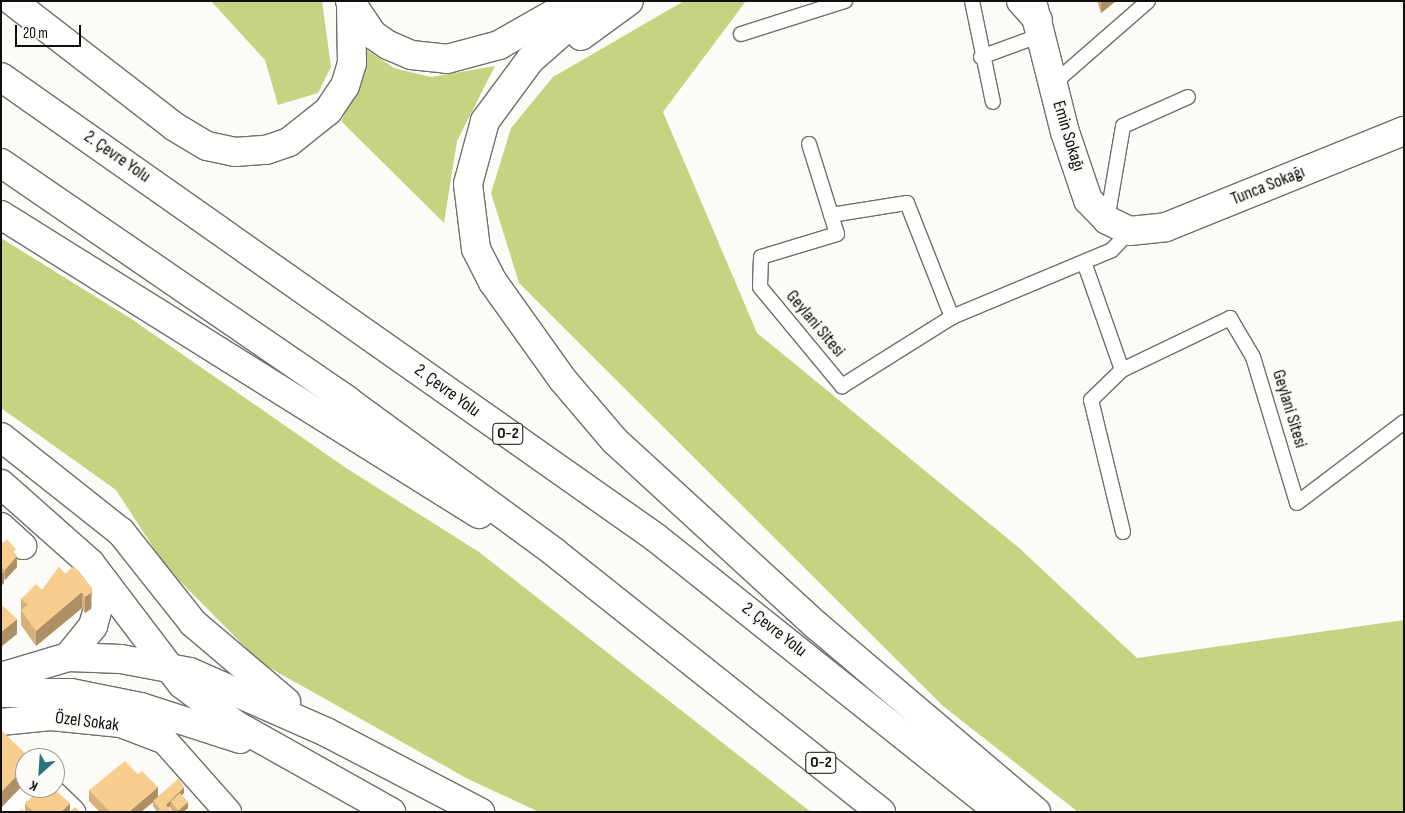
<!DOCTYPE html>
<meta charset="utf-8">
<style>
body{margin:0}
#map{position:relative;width:1405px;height:813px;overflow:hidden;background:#fdfbf8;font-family:"Sofia Sans Condensed",sans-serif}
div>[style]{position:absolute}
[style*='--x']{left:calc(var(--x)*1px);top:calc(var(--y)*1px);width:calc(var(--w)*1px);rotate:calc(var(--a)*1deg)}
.green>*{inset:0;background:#c8d381}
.roads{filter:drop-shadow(1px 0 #706f6c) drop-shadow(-1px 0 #706f6c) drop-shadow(0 1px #706f6c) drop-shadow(0 -1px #706f6c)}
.service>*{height:14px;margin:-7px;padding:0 7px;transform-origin:7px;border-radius:7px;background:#fff}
.minor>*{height:26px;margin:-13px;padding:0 13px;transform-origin:13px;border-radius:13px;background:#fff}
.secondary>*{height:28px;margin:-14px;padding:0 14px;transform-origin:14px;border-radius:14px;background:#fff}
.primary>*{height:28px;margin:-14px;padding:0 14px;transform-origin:14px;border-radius:14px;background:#fff}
.motorway>*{height:28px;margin:-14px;padding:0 14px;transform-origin:14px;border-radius:14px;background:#fff}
.wall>*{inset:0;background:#d5b17b}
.shaded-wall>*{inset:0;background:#ae9064}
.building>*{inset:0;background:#f8ce8f;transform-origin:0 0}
span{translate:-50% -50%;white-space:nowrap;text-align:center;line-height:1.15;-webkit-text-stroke:4px #fdfbf8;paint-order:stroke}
.shield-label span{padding:1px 4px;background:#fdfbf8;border:1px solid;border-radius:4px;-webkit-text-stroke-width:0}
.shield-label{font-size:16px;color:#0f0f0e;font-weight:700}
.street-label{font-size:18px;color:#0f0f0e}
.frame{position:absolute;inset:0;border:2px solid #0f0f0e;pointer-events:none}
.north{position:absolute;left:15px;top:748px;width:50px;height:50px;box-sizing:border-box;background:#fdfbf8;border:1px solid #9e9d9a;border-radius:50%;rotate:206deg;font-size:14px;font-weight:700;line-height:20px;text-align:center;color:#0f0f0e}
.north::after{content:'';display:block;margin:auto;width:18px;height:22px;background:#2b757a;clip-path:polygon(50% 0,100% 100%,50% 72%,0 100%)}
.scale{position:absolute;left:15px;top:25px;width:66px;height:22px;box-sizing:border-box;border:2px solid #0f0f0e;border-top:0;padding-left:6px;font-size:15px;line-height:18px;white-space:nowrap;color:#0f0f0e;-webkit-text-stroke:4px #fdfbf8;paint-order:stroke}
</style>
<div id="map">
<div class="green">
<i style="clip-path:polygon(211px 1px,322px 1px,331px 67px,318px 93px,278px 105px,265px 60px)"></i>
<i style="clip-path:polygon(684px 1px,746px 1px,663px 112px,757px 333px,1018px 547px,1137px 658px,1404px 620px,1404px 812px,1078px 812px,943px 706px,519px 283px,491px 193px,511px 128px,553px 77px)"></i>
<i style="clip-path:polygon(367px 50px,394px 68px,431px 77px,495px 66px,457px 141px,444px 223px,341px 121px,362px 80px)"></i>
<i style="clip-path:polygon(1px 238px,133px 320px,346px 468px,479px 552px,811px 812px,539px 812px,468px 779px,261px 663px,166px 567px,116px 490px,1px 408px)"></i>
</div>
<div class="roads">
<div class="service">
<i style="--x:972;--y:1;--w:103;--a:78.3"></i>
<i style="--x:741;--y:34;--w:109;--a:-17.6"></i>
<i style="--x:981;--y:57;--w:64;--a:-20.1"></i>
<i style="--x:1053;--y:84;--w:126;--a:-41.1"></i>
<i style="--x:809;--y:144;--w:94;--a:72.7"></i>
<i style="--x:837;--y:234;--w:79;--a:163.2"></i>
<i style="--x:761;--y:257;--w:30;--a:92"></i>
<i style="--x:760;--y:287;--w:129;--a:50.4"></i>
<i style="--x:842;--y:386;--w:130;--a:-32.1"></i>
<i style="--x:952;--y:317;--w:173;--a:-22.7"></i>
<i style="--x:1112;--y:250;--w:26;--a:-47"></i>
<i style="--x:831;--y:215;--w:77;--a:-9"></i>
<i style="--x:907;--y:203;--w:123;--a:68.5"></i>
<i style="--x:1107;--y:220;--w:95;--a:-80.3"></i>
<i style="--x:1123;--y:126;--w:71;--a:-24"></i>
<i style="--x:1084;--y:262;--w:114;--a:70.6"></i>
<i style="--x:1123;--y:532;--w:136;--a:-103.6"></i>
<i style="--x:1091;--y:400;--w:43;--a:-44.1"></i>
<i style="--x:1122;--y:370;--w:120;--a:-25.7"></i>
<i style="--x:1230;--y:318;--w:45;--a:59.5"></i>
<i style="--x:1253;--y:357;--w:152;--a:73.2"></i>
<i style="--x:1297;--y:503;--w:134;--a:-37.1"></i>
</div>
<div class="minor">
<i style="--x:1;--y:526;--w:30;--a:42"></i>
<i style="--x:1;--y:722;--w:50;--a:-5.7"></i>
<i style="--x:51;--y:717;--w:70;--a:5.7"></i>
<i style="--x:121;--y:724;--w:47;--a:21.1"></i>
<i style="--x:165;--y:741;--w:95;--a:48.4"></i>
<i style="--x:47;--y:788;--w:35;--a:44"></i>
<i style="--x:10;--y:812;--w:29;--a:-55"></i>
</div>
<div class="secondary">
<i style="--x:1;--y:677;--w:70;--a:-16.6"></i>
</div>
<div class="primary">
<i style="--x:350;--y:1;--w:40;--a:56"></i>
<i style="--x:372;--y:34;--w:19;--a:35"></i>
<i style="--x:388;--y:45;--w:25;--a:23"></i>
<i style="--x:411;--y:55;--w:36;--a:6"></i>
<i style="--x:447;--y:59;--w:54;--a:-15.1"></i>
<i style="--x:499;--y:45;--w:89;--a:-29.7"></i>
<i style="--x:1032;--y:1;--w:135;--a:75.9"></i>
<i style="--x:1065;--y:132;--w:72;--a:71.3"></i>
<i style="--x:1088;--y:200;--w:28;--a:46"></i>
<i style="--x:1107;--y:220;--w:25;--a:26"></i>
<i style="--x:1130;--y:231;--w:36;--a:-6"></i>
<i style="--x:1166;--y:227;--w:257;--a:-22"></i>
<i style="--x:1;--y:437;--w:153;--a:38.4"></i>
<i style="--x:121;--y:532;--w:116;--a:51.6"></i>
<i style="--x:193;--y:623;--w:122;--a:40.3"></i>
<i style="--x:1;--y:484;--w:119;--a:41.6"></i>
<i style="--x:90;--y:563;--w:152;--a:52.8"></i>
<i style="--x:182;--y:684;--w:68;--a:37.2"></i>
<i style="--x:236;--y:725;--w:178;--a:29.3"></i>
<i style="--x:68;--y:657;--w:53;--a:2.2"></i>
<i style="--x:121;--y:659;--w:70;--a:10.7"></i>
<i style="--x:190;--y:672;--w:149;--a:23.8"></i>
<i style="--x:326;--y:732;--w:174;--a:27.5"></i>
<i style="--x:68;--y:657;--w:40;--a:-51"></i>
<i style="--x:93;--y:626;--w:45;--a:-74.4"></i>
<i style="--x:1;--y:693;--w:70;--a:0"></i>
<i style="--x:71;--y:693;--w:71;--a:11.3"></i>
<i style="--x:141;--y:707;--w:104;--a:17.9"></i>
</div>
<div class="motorway">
<i style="--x:12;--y:1;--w:206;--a:37.7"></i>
<i style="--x:175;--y:127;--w:37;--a:31"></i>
<i style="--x:207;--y:146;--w:29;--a:12"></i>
<i style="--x:235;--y:152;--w:31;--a:-4"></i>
<i style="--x:266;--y:150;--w:24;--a:-19"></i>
<i style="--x:289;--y:142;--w:50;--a:-38.5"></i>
<i style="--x:328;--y:111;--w:30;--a:-56"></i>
<i style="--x:345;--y:86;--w:24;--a:-73"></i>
<i style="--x:352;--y:63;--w:56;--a:-91"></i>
<i style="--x:597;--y:1;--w:89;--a:138.6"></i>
<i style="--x:530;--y:60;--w:76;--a:126.4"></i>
<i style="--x:485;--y:121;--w:65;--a:105.1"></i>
<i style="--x:468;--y:184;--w:65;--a:83"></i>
<i style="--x:476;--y:249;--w:37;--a:63"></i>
<i style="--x:493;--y:282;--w:120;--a:54.5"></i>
<i style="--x:563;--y:380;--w:80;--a:49.6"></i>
<i style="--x:615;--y:441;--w:274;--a:42.5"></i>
<i style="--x:817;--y:626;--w:287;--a:40.3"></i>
<i style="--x:1021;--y:1;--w:25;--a:48"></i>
<i style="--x:581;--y:36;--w:59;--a:-36.1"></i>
<i style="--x:1;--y:77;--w:800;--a:35.12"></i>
<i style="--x:655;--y:537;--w:441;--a:38.6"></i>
<i style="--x:1;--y:163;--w:421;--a:34.4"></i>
<i style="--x:348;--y:401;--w:255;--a:36.2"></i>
<i style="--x:554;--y:552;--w:418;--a:38.5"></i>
<i style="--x:1;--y:215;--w:564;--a:32.03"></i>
</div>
</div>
<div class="wall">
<i style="clip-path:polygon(1097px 1px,1116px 1px,1101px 13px)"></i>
<i style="clip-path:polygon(1px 541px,16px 555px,17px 567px,5px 580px,4px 579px,4px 583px,1px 586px)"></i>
<i style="clip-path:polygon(59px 567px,92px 603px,91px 609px,85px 613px,82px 608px,36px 646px,21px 625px,21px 599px,42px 590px)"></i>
<i style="clip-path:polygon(89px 790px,158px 797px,184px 793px,182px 795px,188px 808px,183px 812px,173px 812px,170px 808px,170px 806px,157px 812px,153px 806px,153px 802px,141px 812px,100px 812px,89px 801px)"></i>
<i style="clip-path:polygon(26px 801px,70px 812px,19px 812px,25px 811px,25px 804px,26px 803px)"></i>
</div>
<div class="shaded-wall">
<i style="clip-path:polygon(1101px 1px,1116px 1px,1101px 13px)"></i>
<i style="clip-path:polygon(17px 556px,17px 567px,5px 580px,5px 570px)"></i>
<i style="clip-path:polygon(4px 572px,4px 583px,1px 586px,1px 575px)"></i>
<i style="clip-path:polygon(92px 588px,91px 609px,85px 613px,85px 597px)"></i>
<i style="clip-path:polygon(82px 592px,82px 608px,36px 646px,36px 631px)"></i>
<i style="clip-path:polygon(17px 619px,17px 634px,1px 647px,1px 632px)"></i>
<i style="clip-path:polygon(25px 767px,25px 783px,2px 807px,2px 791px)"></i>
<i style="clip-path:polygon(158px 787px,158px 798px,141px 812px,129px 812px)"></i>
<i style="clip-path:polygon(184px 787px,184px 793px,172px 805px,170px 802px,170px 806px,166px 810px,166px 805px)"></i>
<i style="clip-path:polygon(188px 802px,188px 808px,183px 812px,177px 812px)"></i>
<i style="clip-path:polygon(70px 803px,70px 812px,61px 812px)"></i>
</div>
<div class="building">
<i style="clip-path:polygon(7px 539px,16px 549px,13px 553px,3px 543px)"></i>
<i style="clip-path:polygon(1px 541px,17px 556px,5px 570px,1px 567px)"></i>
<i style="clip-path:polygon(74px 566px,92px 588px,91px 593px,85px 597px,82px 592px,36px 631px,21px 610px,28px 605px,21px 599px,36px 584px,42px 590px,59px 567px,65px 574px)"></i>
<i style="clip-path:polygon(1px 604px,17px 619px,1px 632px)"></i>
<i style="clip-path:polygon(1px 730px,30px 758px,25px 758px,25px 767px,2px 791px)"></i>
<i style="clip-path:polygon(125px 761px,138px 774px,142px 771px,158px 787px,129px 812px,110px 812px,89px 790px)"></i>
<i style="clip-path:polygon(179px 778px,184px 787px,166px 805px,172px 812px,157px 812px,160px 809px,153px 801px)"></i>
<i style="left:38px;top:788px;width:2px;height:18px"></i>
<i style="clip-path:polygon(40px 788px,53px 788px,70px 803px,61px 812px,34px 812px,25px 804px)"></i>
<i style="left:180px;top:793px;width:12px;height:13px;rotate:48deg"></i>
<i style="clip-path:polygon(75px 807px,80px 812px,70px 812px)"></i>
<i style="clip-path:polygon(21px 809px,26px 812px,19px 812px)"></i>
</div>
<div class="shield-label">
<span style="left:508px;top:434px">O-2</span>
<span style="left:821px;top:763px">O-2</span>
</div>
<div class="street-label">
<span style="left:1068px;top:136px;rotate:73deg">Emin Sokağı</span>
<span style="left:117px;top:157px;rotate:35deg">2. Çevre Yolu</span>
<span style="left:1268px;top:186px;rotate:-22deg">Tunca Sokağı</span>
<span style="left:815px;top:324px;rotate:50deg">Geylani Sitesi</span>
<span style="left:447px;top:391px;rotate:36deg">2. Çevre Yolu</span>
<span style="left:1289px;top:409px;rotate:73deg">Geylani Sitesi</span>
<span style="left:774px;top:630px;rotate:38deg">2. Çevre Yolu</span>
<span style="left:87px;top:722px;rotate:7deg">Özel Sokak</span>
</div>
<div class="frame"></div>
<div class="north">K</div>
<div class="scale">20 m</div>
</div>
